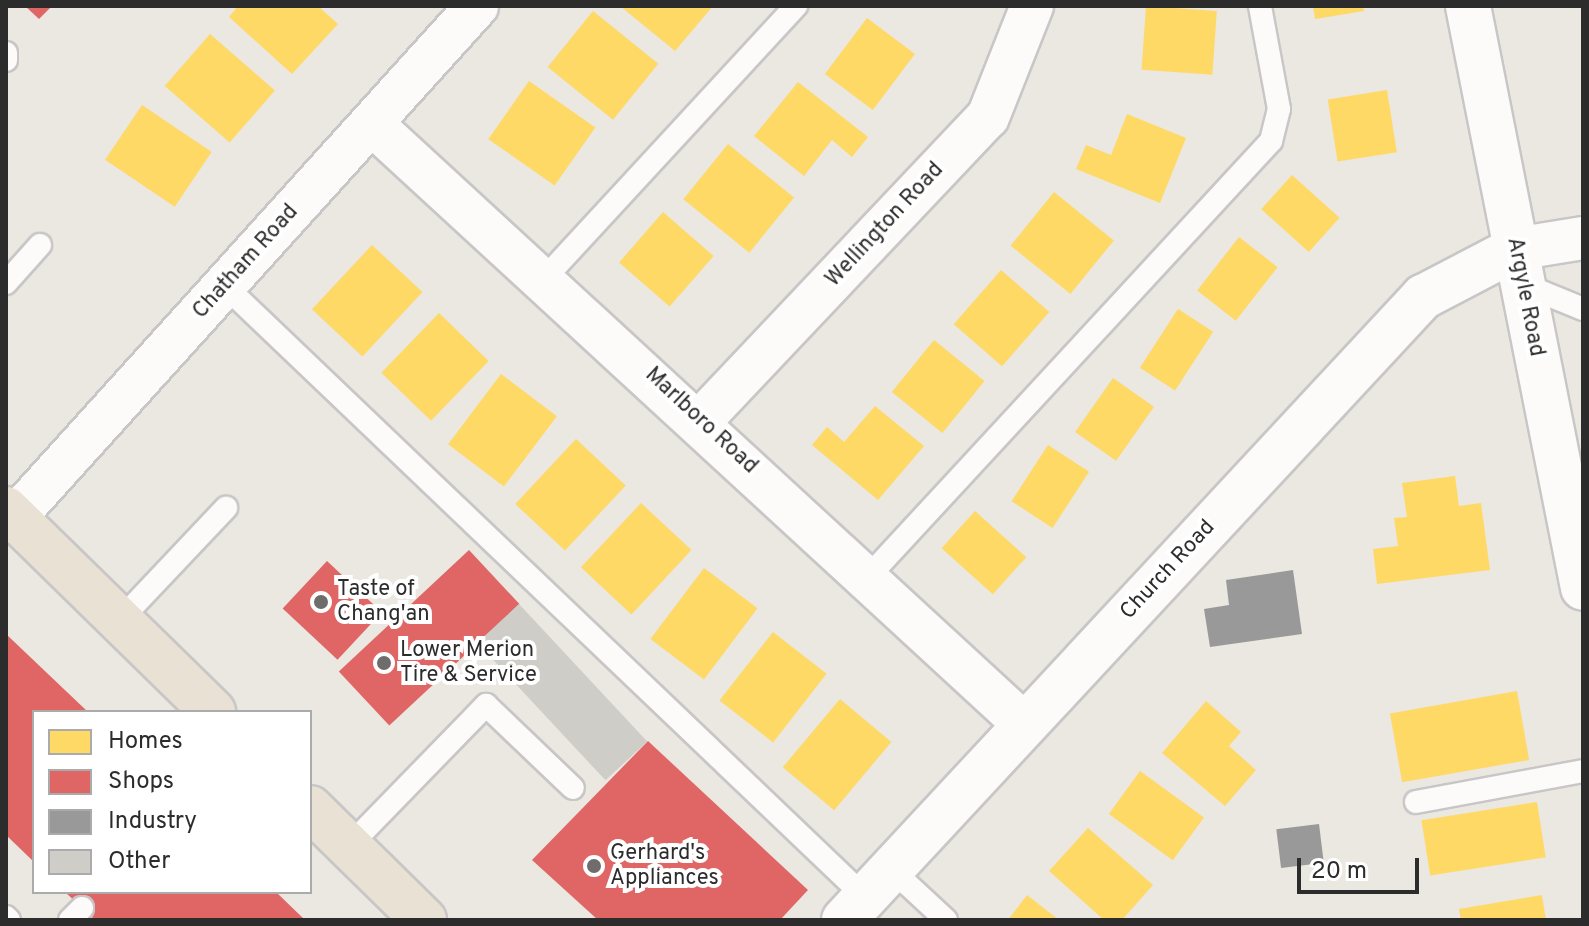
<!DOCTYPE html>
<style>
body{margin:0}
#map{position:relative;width:1589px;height:926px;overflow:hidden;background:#ebe7e1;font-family:Overpass,sans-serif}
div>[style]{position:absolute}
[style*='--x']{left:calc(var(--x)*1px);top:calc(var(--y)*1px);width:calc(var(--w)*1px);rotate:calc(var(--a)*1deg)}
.homes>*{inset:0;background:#ffd966;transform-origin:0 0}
.shops>*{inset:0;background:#e06666;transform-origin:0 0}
.industry>*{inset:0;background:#999;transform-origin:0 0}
.building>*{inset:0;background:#cfcdc8;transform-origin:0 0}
.roads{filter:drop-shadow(2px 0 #c8c6c6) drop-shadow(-2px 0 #c8c6c6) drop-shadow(0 2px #c8c6c6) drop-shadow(0 -2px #c8c6c6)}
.service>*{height:22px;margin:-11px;padding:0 11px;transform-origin:11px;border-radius:11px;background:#fcfbfa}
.minor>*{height:42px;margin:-21px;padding:0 21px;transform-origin:21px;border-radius:21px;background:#fcfbfa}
.tertiary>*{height:44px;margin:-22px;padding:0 22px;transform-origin:22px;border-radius:22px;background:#fcfbfa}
.trunk>*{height:44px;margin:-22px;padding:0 22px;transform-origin:22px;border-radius:22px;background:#e8e1d4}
.dots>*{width:22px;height:22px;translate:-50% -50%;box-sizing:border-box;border:4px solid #fff;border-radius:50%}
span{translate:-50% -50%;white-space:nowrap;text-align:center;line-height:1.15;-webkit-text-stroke:8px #fff;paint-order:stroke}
.street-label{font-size:22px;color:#2c2c2c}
.poi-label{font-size:22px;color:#2c2c2c}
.left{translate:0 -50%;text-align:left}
.frame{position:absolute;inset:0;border:8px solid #2c2c2c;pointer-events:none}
.legend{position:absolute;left:32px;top:710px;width:280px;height:184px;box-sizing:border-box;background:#fff;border:2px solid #ababab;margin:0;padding:10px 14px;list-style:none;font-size:24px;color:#2c2c2c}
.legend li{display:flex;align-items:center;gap:16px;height:40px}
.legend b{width:40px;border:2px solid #ababab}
.scale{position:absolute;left:1297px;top:858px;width:122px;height:36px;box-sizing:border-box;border:4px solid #2c2c2c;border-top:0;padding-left:10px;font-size:24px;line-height:28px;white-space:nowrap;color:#2c2c2c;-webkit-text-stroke:6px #fff;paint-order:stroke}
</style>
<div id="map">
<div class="homes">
<i style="clip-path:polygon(238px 6px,318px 6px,338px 24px,292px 74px,229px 17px)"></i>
<i style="clip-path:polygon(620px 6px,713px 6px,675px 51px)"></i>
<i style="left:1146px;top:6px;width:71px;height:64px;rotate:4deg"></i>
<i style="clip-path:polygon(1313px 6px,1363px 6px,1364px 11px,1315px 19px)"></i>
<i style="left:593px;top:11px;width:84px;height:72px;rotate:39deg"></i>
<i style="left:867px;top:18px;width:60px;height:70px;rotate:37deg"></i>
<i style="left:210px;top:34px;width:86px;height:69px;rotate:41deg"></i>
<i style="left:529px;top:81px;width:81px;height:71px;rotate:35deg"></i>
<i style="clip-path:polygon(798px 82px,868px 137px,852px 157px,832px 140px,804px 176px,754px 136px)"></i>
<i style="left:1387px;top:90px;width:63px;height:60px;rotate:81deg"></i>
<i style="left:142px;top:105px;width:84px;height:66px;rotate:34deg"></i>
<i style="clip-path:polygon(1127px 114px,1186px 138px,1160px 203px,1076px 169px,1086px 145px,1111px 155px)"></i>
<i style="left:728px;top:144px;width:85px;height:71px;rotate:39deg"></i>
<i style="left:1292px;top:175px;width:64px;height:46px;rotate:42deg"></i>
<i style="left:1054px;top:192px;width:77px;height:69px;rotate:39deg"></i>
<i style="left:663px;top:212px;width:67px;height:67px;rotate:41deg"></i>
<i style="left:1239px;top:237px;width:49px;height:68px;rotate:38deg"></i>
<i style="left:372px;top:245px;width:69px;height:88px;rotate:43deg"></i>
<i style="left:1001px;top:270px;width:64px;height:72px;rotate:41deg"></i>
<i style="left:1178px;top:309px;width:42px;height:70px;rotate:33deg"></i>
<i style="left:439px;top:313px;width:69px;height:83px;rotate:44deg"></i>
<i style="left:934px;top:340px;width:65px;height:67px;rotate:39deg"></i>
<i style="left:501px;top:374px;width:70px;height:88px;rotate:37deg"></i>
<i style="left:1113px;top:378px;width:50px;height:66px;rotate:35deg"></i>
<i style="clip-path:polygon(875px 406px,924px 446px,878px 500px,812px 445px,827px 427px,844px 442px)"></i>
<i style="left:576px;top:439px;width:68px;height:89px;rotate:43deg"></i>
<i style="left:1048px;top:445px;width:49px;height:67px;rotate:33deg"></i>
<i style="clip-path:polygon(1455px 476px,1459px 506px,1481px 503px,1490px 570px,1377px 584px,1373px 549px,1398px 546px,1394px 518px,1407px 517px,1402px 483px)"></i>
<i style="left:641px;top:503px;width:69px;height:88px;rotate:43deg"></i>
<i style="left:975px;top:511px;width:69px;height:50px;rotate:42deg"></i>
<i style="left:704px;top:568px;width:67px;height:89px;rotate:37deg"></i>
<i style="left:773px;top:632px;width:68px;height:87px;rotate:38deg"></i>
<i style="left:1517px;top:691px;width:70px;height:129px;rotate:80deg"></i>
<i style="left:840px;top:699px;width:67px;height:89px;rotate:40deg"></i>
<i style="clip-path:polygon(1206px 701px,1241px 732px,1229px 746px,1256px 770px,1225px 806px,1162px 753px)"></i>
<i style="left:1140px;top:771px;width:79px;height:53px;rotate:36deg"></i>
<i style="left:1537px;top:802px;width:56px;height:117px;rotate:81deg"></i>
<i style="clip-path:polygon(1088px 828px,1153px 885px,1122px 920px,1104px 920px,1049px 871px)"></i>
<i style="clip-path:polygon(1027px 895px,1059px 920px,1008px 920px)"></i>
<i style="clip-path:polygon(1542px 895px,1546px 920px,1461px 920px,1459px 909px)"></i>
</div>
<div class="shops">
<i style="clip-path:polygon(25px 6px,52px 6px,39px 19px)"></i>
<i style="left:469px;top:550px;width:74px;height:178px;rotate:47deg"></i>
<i style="left:327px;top:561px;width:75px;height:65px;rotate:43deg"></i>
<i style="clip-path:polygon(6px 634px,88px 712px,34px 712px,34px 862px,6px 835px)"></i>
<i style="clip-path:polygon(648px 741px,808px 890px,780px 920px,598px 920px,532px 860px)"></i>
<i style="clip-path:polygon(65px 892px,276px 892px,305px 920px,95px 920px)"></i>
</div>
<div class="industry">
<i style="clip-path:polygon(1293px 570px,1302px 634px,1210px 647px,1204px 609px,1229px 605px,1226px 580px)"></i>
<i style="left:1319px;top:824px;width:39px;height:43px;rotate:83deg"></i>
</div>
<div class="building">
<i style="left:519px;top:604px;width:188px;height:57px;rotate:47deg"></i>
</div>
<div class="roads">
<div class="service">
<i style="--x:6;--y:53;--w:7;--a:90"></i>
<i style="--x:544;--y:279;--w:372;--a:-47.3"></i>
<i style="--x:6;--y:283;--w:51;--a:-48.2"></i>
<i style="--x:1522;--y:284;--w:66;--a:22.3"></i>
<i style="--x:225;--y:286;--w:885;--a:43.67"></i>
<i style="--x:868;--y:577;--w:594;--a:-47.25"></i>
<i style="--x:1271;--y:141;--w:33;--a:-76"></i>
<i style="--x:1279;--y:109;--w:105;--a:-100.5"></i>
<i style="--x:119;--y:621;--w:156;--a:-46.6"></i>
<i style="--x:1416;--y:802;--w:170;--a:-10.5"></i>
<i style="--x:349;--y:846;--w:197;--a:-45.8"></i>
<i style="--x:486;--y:705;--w:120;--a:43.7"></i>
<i style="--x:891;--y:869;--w:75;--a:42.8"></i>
<i style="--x:6;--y:917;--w:4;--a:45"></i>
<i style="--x:70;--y:920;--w:17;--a:-45"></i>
</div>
<div class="minor">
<i style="--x:372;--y:124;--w:886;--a:42.62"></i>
<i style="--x:1515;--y:249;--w:69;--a:-9.2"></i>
<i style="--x:701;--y:420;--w:417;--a:-46.6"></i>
<i style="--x:988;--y:117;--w:119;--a:-68.4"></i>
<i style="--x:15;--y:517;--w:689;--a:-47.88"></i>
</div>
<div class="tertiary">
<i style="--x:1468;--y:6;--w:593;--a:78.82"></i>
<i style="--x:844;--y:920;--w:851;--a:-47.1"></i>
<i style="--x:1423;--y:297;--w:104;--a:-27.6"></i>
</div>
<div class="trunk">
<i style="--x:6;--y:509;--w:290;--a:44.4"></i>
<i style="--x:310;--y:808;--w:160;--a:44.5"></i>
</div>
</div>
<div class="dots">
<i style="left:321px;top:602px;background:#6f6d6b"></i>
<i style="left:384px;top:663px;background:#6f6d6b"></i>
<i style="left:594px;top:866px;background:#6f6d6b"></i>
</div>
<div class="street-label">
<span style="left:885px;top:225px;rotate:-47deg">Wellington Road</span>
<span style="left:246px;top:262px;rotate:-48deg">Chatham Road</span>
<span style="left:1525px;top:297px;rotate:79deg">Argyle Road</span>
<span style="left:701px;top:421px;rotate:43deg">Marlboro Road</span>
<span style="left:1168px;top:570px;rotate:-47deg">Church Road</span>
</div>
<div class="poi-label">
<span class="left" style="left:337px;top:602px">Taste of<br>Chang'an</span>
<span class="left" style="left:400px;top:663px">Lower Merion<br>Tire &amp; Service</span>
<span class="left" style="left:610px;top:866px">Gerhard's<br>Appliances</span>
</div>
<div class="frame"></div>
<ul class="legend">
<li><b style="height:22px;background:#ffd966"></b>Homes</li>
<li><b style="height:22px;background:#e06666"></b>Shops</li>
<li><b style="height:22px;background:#999"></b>Industry</li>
<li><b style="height:22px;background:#cfcdc8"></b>Other</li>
</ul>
<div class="scale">20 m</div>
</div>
